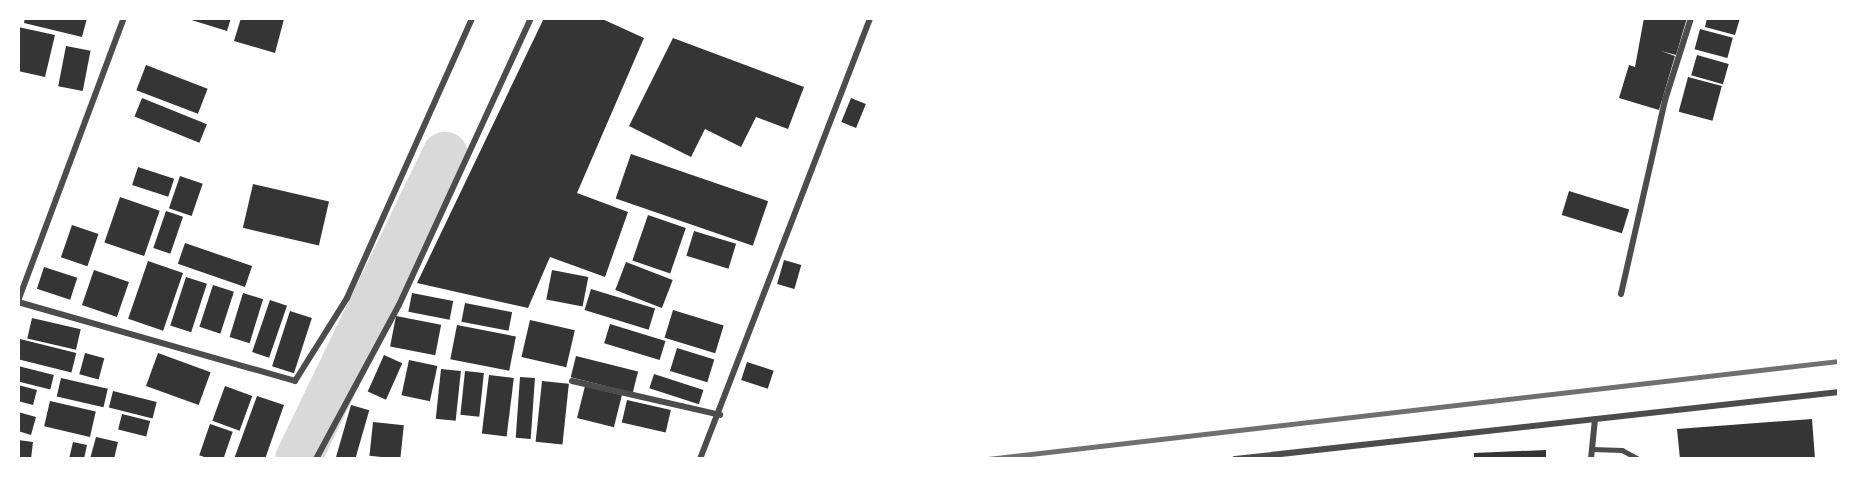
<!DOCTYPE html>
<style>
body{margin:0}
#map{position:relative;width:1857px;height:477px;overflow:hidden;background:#fff;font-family:"PT Sans Narrow",sans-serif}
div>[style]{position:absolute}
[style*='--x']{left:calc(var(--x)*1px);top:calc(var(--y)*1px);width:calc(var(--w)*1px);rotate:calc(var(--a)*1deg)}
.river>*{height:46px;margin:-23px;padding:0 23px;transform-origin:23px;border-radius:23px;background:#d9d9d9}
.building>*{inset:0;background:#353535;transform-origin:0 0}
.service>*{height:4.5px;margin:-2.25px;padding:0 2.25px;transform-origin:2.25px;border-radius:2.25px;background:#4c4c4c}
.minor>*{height:6px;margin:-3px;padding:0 3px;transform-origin:3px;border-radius:3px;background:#4c4c4c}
.rail>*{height:4.5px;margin:-2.25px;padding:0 2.25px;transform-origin:2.25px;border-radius:2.25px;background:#707070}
span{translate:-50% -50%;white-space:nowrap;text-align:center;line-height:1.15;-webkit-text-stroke:6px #fff;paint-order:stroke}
.frame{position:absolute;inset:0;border:20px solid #fff;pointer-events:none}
</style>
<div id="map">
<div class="river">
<i style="--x:298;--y:459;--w:338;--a:-64.2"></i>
</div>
<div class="building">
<i style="clip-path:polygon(25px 18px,87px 18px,82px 37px,24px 23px)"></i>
<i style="clip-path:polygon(185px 18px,231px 18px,227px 31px)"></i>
<i style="clip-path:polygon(241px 18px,284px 19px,275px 53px,234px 41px)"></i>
<i style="clip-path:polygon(544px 18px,600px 18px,644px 38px,577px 193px,628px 212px,605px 277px,550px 257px,528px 308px,417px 283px)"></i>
<i style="clip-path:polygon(1644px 18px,1687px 18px,1676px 55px,1661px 51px,1675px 56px,1659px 110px,1619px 98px,1629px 65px,1635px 67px)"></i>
<i style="clip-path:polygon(1707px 18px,1740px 18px,1735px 35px,1705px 27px)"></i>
<i style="clip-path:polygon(18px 27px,55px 35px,45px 77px,18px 71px)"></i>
<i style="left:1700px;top:29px;width:34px;height:21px;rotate:15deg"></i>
<i style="clip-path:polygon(673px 38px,804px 87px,788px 129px,756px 117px,741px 147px,705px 129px,691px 157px,629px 126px)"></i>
<i style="left:66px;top:46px;width:25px;height:41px;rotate:11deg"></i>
<i style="left:1697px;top:55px;width:33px;height:21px;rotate:16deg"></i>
<i style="left:146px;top:65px;width:66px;height:27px;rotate:21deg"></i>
<i style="left:1688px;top:77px;width:35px;height:36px;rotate:15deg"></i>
<i style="left:142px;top:98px;width:70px;height:20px;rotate:22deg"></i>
<i style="left:851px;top:98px;width:16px;height:26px;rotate:22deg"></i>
<i style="left:631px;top:154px;width:145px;height:47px;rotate:19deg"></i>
<i style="left:138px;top:167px;width:38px;height:19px;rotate:18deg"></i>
<i style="left:180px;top:176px;width:24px;height:34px;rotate:19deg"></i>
<i style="left:253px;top:184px;width:78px;height:45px;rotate:13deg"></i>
<i style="left:1569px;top:191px;width:63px;height:25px;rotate:17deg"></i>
<i style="left:120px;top:197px;width:42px;height:48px;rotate:19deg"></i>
<i style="left:166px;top:211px;width:18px;height:39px;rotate:19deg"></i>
<i style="left:648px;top:215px;width:40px;height:48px;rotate:19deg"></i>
<i style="left:72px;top:225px;width:28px;height:34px;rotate:19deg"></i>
<i style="left:694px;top:231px;width:44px;height:26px;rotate:17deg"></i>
<i style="left:185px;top:243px;width:71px;height:22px;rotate:19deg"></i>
<i style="left:784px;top:260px;width:18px;height:25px;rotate:16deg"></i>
<i style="left:148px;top:261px;width:37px;height:61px;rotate:19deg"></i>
<i style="left:626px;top:262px;width:50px;height:30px;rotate:21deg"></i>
<i style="left:44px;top:267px;width:35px;height:23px;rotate:18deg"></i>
<i style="left:94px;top:270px;width:37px;height:37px;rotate:19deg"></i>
<i style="left:552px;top:270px;width:37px;height:30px;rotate:11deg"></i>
<i style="left:186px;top:277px;width:22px;height:51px;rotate:18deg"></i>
<i style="left:213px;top:285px;width:22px;height:44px;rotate:18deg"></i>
<i style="left:591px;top:289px;width:67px;height:22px;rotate:17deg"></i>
<i style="left:243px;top:293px;width:21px;height:46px;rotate:17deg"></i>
<i style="left:412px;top:293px;width:42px;height:19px;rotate:11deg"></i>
<i style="left:270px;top:300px;width:18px;height:55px;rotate:19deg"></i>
<i style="left:465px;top:303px;width:48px;height:19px;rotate:11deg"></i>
<i style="left:673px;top:310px;width:53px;height:29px;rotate:17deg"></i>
<i style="left:290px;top:311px;width:23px;height:58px;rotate:18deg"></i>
<i style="left:396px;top:316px;width:46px;height:31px;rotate:11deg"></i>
<i style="left:32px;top:318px;width:50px;height:21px;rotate:13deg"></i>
<i style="left:530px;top:320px;width:46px;height:38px;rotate:13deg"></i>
<i style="left:610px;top:324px;width:58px;height:20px;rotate:17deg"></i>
<i style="left:457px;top:325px;width:60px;height:35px;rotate:11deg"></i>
<i style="left:20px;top:339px;width:58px;height:20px;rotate:14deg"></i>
<i style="left:677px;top:348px;width:39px;height:24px;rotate:17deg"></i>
<i style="left:85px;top:353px;width:20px;height:22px;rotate:15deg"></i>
<i style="left:158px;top:353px;width:56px;height:35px;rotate:20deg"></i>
<i style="left:384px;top:355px;width:20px;height:40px;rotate:24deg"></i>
<i style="left:576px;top:356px;width:64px;height:22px;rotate:14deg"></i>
<i style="left:409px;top:360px;width:29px;height:36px;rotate:12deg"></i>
<i style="left:747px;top:362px;width:28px;height:19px;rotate:18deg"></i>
<i style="left:18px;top:366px;width:37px;height:15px;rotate:14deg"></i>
<i style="left:441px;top:369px;width:20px;height:50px;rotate:6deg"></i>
<i style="left:465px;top:371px;width:19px;height:44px;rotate:6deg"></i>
<i style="left:654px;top:374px;width:52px;height:15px;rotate:18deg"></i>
<i style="left:489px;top:375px;width:25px;height:59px;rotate:7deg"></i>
<i style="left:520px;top:377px;width:15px;height:61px;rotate:4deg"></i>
<i style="left:61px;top:378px;width:48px;height:19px;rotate:13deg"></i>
<i style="left:542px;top:381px;width:27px;height:61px;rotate:6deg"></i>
<i style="clip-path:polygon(18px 385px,37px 390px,33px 405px,18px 401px)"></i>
<i style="left:225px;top:386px;width:29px;height:37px;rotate:20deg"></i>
<i style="left:585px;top:386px;width:38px;height:33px;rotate:14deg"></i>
<i style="left:113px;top:391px;width:45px;height:17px;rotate:14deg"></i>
<i style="clip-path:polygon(257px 396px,284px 405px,265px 459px,234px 459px)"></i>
<i style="left:627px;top:400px;width:45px;height:23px;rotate:13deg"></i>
<i style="left:50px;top:401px;width:47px;height:26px;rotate:13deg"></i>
<i style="left:351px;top:405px;width:19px;height:56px;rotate:16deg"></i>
<i style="clip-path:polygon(18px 412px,36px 417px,31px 435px,18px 431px)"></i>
<i style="left:122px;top:414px;width:29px;height:16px;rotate:14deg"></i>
<i style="clip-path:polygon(1812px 419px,1815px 459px,1680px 459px,1677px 429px)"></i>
<i style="left:373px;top:422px;width:31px;height:34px;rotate:6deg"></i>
<i style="left:210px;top:424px;width:24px;height:33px;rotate:19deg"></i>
<i style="clip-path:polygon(96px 437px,118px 442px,114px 459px,90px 459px)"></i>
<i style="clip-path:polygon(18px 440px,33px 442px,31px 459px,18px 459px)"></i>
<i style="clip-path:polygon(73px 442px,87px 445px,84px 459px,69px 459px)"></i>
<i style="clip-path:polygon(1546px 450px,1546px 459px,1474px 459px,1474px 453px)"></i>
</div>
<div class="service">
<i style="--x:1592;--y:449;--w:30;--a:2"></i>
<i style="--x:1622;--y:450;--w:19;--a:28"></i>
</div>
<div class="minor">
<i style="--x:1621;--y:294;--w:199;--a:-77.2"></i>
<i style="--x:1665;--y:100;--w:86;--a:-72.4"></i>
<i style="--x:18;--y:301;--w:302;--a:-69.5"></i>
<i style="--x:18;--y:302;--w:288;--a:15.9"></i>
<i style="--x:295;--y:381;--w:98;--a:-57.9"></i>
<i style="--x:347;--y:298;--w:307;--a:-65.9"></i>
<i style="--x:572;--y:381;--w:152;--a:12.9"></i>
<i style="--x:316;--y:459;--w:175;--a:-61.7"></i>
<i style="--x:399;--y:305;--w:316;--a:-65.3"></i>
<i style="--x:700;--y:459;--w:473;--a:-68.9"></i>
<i style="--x:1235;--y:459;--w:608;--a:-6.33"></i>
<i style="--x:1591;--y:459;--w:40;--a:-84.3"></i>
</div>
<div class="rail">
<i style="--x:988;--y:459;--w:857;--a:-6.57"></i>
</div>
<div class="frame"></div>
</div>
